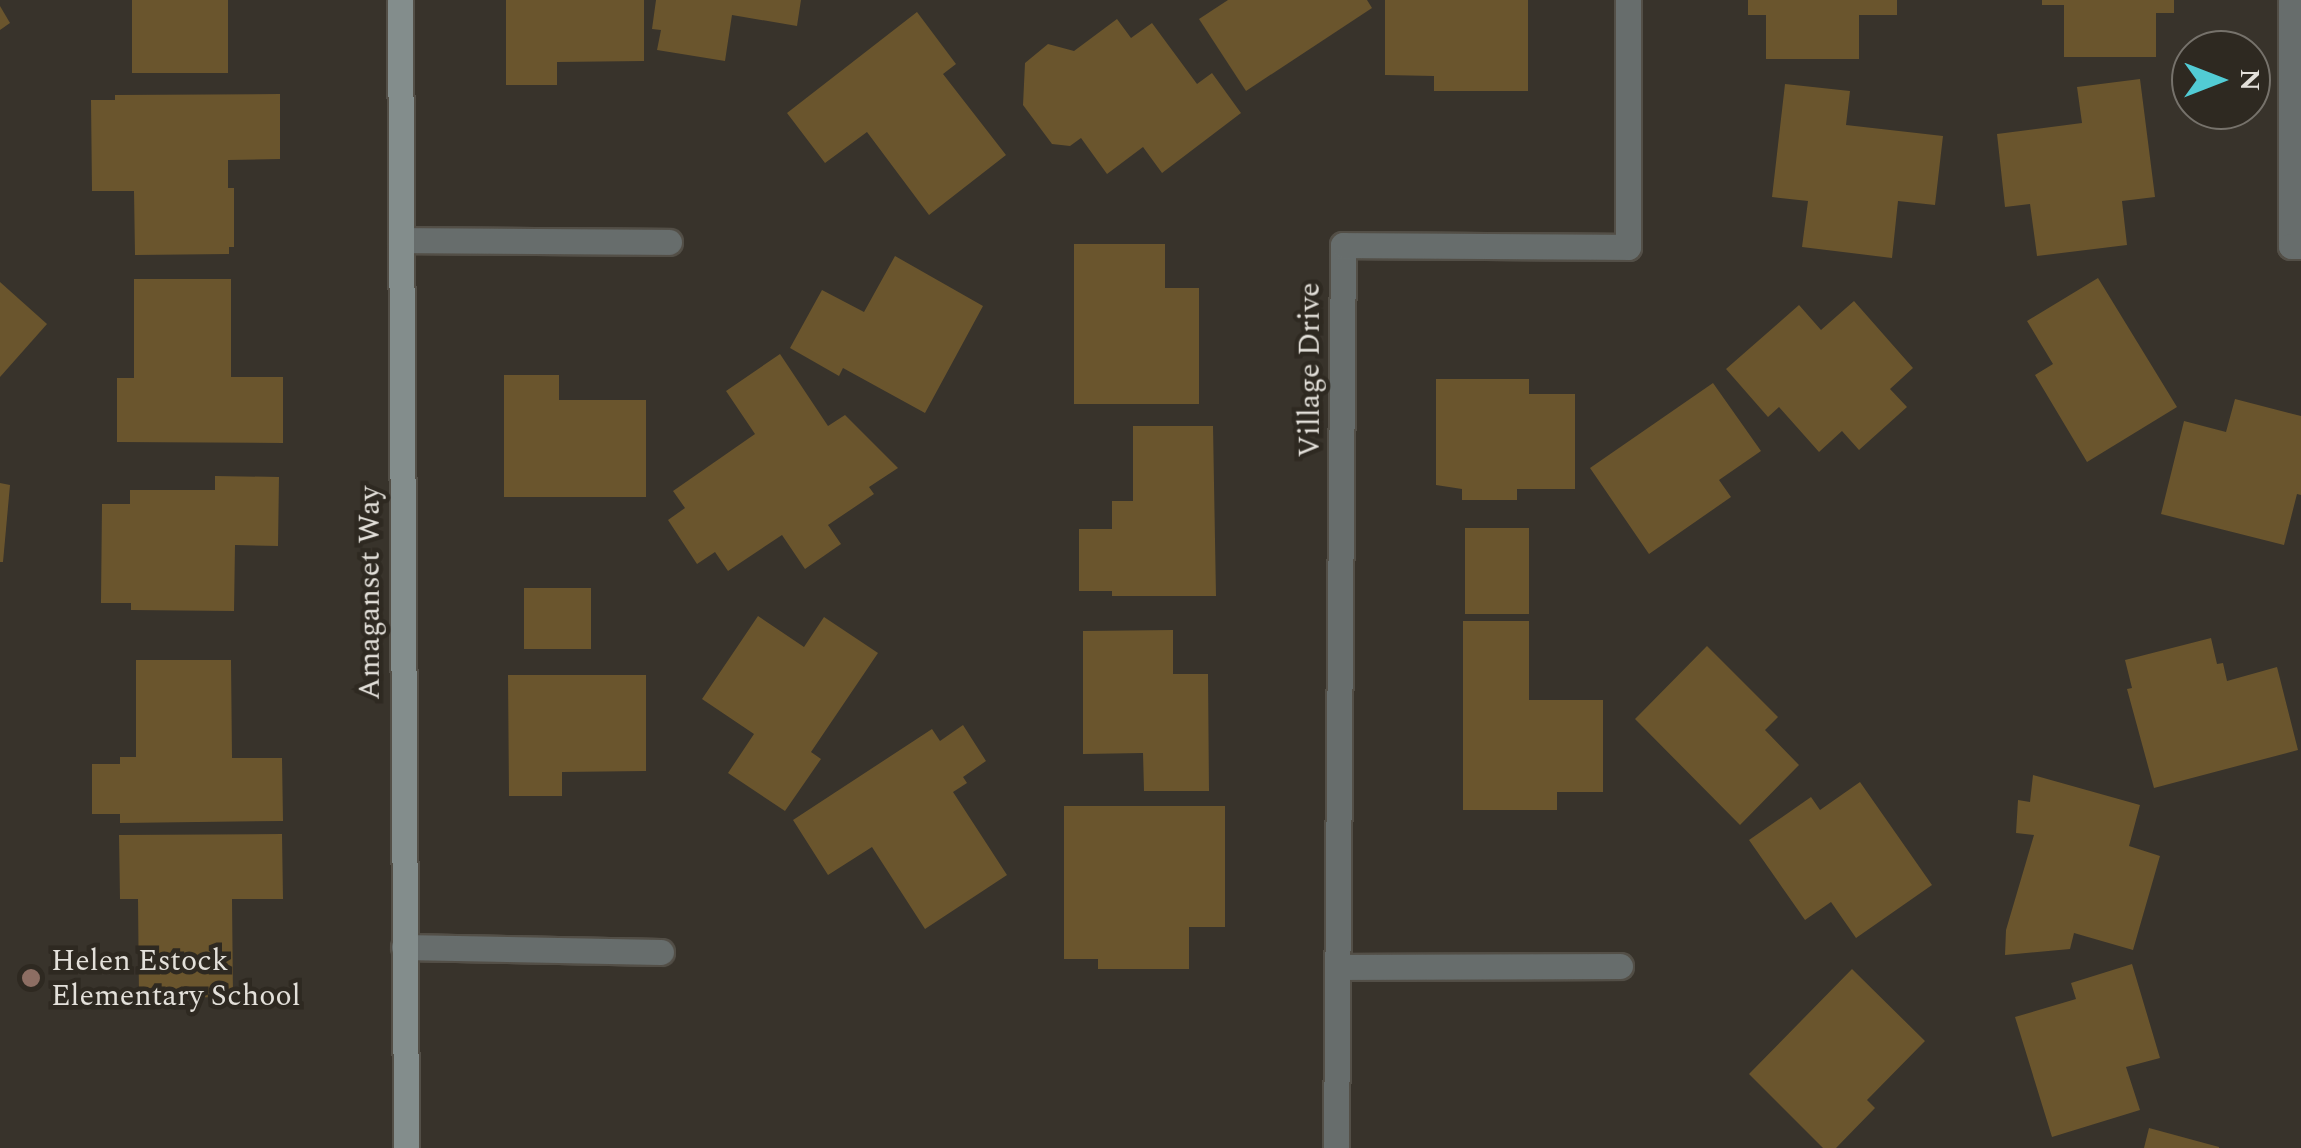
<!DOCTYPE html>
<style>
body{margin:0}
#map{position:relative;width:2301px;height:1148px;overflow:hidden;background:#38332b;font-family:Spectral,serif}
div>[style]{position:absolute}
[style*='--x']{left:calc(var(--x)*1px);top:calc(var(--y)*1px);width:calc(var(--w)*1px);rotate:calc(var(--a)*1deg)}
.building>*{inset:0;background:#6a552d;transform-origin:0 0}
.roads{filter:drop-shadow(2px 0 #534f47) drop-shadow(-2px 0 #534f47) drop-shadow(0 2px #534f47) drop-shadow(0 -2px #534f47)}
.street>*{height:25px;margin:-12.5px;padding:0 12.5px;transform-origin:12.5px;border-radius:12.5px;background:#676d6c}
.secondary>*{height:25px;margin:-12.5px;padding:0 12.5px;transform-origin:12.5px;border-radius:12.5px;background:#838d8c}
.dots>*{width:28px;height:28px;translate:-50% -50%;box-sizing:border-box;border:5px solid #2e2921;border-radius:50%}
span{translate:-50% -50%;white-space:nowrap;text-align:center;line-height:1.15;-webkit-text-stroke:9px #2e2921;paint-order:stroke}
.street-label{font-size:30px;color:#e3e0da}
.poi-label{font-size:30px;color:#e3e0da}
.left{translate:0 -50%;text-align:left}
.north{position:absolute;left:2171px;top:30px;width:100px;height:100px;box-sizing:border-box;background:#2e2921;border:2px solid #76726b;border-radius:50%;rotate:90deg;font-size:28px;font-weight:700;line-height:40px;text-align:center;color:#e3e0da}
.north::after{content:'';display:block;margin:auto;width:35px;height:45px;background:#52ccd5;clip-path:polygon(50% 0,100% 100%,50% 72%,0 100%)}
</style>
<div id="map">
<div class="building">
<i style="left:132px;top:0;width:96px;height:73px"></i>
<i style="clip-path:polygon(506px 0,644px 0,644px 61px,557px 62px,557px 85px,506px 85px)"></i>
<i style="clip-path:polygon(656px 0,801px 0,797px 26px,732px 15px,725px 61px,657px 50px,661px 30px,652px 29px)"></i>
<i style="clip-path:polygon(1228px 0,1367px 0,1372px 8px,1246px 91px,1199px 19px)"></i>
<i style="clip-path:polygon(1385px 0,1528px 0,1528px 91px,1434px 91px,1434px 76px,1385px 75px)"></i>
<i style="clip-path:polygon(1748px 0,1897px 0,1897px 15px,1859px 15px,1859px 59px,1766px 59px,1766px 15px,1748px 15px)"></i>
<i style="clip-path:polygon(2042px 0,2174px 0,2174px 13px,2156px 13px,2156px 57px,2064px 57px,2064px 5px,2042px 5px)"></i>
<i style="clip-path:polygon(0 6px,10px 23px,0 30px)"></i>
<i style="clip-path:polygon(917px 12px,956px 64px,943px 74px,1006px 155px,929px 215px,867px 132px,825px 163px,787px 113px)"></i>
<i style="clip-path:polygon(1117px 19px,1131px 38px,1152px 23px,1197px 84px,1212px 73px,1241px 113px,1162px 173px,1143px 147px,1107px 174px,1081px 138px,1070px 146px,1052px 144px,1023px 105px,1025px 63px,1048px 44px,1074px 51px)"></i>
<i style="clip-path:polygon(2140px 79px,2155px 197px,2122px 201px,2127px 245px,2037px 256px,2030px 204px,2005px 207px,1997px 134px,2082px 123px,2077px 87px)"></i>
<i style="clip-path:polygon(1785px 84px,1850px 91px,1846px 125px,1943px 136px,1935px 205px,1898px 201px,1892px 258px,1802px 247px,1808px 201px,1772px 197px)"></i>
<i style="clip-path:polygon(280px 94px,280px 159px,228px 160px,228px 188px,234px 188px,234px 247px,229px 247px,229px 254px,135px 255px,134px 191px,92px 191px,91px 100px,115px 100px,115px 95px)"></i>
<i style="clip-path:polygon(1074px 244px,1165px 244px,1165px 288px,1199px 288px,1199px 404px,1074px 404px)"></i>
<i style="clip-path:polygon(895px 256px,983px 306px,925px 413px,843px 368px,839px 376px,790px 348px,822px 290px,864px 312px)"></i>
<i style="clip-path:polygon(2098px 278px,2177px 407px,2087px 462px,2035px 375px,2053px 364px,2027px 321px)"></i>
<i style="clip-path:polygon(134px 279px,231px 279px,231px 377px,283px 377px,283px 443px,117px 442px,117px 378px,134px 378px)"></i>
<i style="clip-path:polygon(0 282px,47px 324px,0 377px)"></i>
<i style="clip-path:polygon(1854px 301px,1913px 368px,1890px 389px,1907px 407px,1859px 450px,1842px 431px,1819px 452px,1779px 407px,1768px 417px,1726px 369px,1799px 305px,1821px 330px)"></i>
<i style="clip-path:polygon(780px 354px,828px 426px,845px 415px,898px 468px,869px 487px,874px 494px,828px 525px,841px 544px,805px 569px,782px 535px,728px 571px,715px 552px,697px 564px,668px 520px,685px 508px,673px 491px,755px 434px,726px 391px)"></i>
<i style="clip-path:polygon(504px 375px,559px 375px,559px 400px,646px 400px,646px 497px,504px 497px)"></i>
<i style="clip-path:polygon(1436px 379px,1529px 379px,1529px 394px,1575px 394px,1575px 489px,1517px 489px,1517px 500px,1462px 500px,1462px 489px,1436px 485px)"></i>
<i style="clip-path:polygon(1713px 383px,1761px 451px,1719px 480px,1731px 497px,1649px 554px,1590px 468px)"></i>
<i style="clip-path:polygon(2235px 399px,2301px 416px,2301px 495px,2297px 494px,2284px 545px,2161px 514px,2184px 421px,2226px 432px)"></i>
<i style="clip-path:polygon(1133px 426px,1213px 426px,1216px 596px,1112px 596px,1112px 591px,1079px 591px,1079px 529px,1112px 529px,1112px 501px,1133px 501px)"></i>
<i style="clip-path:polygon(215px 476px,279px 477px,278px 546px,235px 545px,234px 611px,131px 610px,131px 603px,101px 603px,102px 504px,130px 504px,130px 490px,215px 490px)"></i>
<i style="clip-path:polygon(0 483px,10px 485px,3px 562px,0 562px)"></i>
<i style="left:1465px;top:528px;width:64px;height:86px"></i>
<i style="left:524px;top:588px;width:67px;height:61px"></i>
<i style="clip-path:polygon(758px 616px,804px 647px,824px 617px,878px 653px,811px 752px,821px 759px,785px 811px,728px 773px,754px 734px,702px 699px)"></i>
<i style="clip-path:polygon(1463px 621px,1529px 621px,1529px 700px,1603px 700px,1603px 792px,1557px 792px,1557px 810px,1463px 810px)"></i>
<i style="clip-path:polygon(1173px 630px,1173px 674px,1208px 674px,1209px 791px,1144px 791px,1143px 753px,1083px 754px,1083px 631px)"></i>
<i style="clip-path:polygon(2211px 638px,2217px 664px,2223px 663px,2227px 681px,2277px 667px,2298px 750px,2154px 788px,2127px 689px,2132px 688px,2125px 660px)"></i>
<i style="clip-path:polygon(1707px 646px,1778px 717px,1765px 730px,1799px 765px,1740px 825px,1635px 719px)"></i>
<i style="clip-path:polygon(136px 660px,231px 660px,232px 758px,282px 758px,283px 821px,120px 823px,120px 814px,92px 814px,92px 764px,120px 764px,120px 757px,136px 757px)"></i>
<i style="clip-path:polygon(508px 675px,646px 675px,646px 771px,562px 772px,562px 796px,509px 796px)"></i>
<i style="clip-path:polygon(963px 725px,986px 761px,963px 777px,967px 783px,953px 792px,1007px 875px,925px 929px,872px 847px,828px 875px,793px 820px,932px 729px,940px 741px)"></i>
<i style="clip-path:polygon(2033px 775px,2140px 805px,2129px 846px,2160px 856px,2133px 950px,2074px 933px,2070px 949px,2005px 955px,2006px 930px,2034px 835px,2016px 833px,2018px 800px,2030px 802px)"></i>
<i style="clip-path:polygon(1860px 782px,1932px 885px,1856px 938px,1831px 902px,1805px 920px,1749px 840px,1811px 797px,1820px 810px)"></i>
<i style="clip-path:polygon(1064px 806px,1225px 806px,1225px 927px,1189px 927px,1189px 969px,1098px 969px,1098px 959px,1064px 959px)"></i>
<i style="clip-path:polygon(282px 834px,283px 899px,232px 899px,233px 997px,139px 998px,138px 899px,120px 899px,119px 835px)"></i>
<i style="clip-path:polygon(2132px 964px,2160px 1058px,2126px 1067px,2140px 1110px,2052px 1137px,2015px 1017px,2076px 999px,2071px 983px)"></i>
<i style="clip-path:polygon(1852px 969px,1925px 1041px,1867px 1100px,1875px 1108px,1836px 1148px,1823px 1148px,1749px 1074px)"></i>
<i style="clip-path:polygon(2149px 1128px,2219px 1147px,2219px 1148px,2144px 1148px)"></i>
</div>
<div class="roads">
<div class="street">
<i style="--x:2291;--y:0;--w:246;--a:90"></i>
<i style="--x:2291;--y:246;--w:10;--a:0"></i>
<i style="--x:401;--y:240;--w:268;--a:0.4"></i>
<i style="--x:404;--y:947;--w:257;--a:1.1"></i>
<i style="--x:1339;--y:967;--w:281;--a:-0.2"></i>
<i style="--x:1336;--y:1148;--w:903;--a:-89.56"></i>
<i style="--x:1343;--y:245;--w:285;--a:0.4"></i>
<i style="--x:1628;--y:247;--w:247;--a:-90"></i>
</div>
<div class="secondary">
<i style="--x:400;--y:0;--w:1148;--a:89.7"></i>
</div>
</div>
<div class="dots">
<i style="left:31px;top:978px;background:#8d6e63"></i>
</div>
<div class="street-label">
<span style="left:1310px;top:370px;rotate:-90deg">Village Drive</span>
<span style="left:370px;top:593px;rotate:-90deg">Amaganset Way</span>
</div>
<div class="poi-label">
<span class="left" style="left:51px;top:978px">Helen Estock<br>Elementary School</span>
</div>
<div class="north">N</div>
</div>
